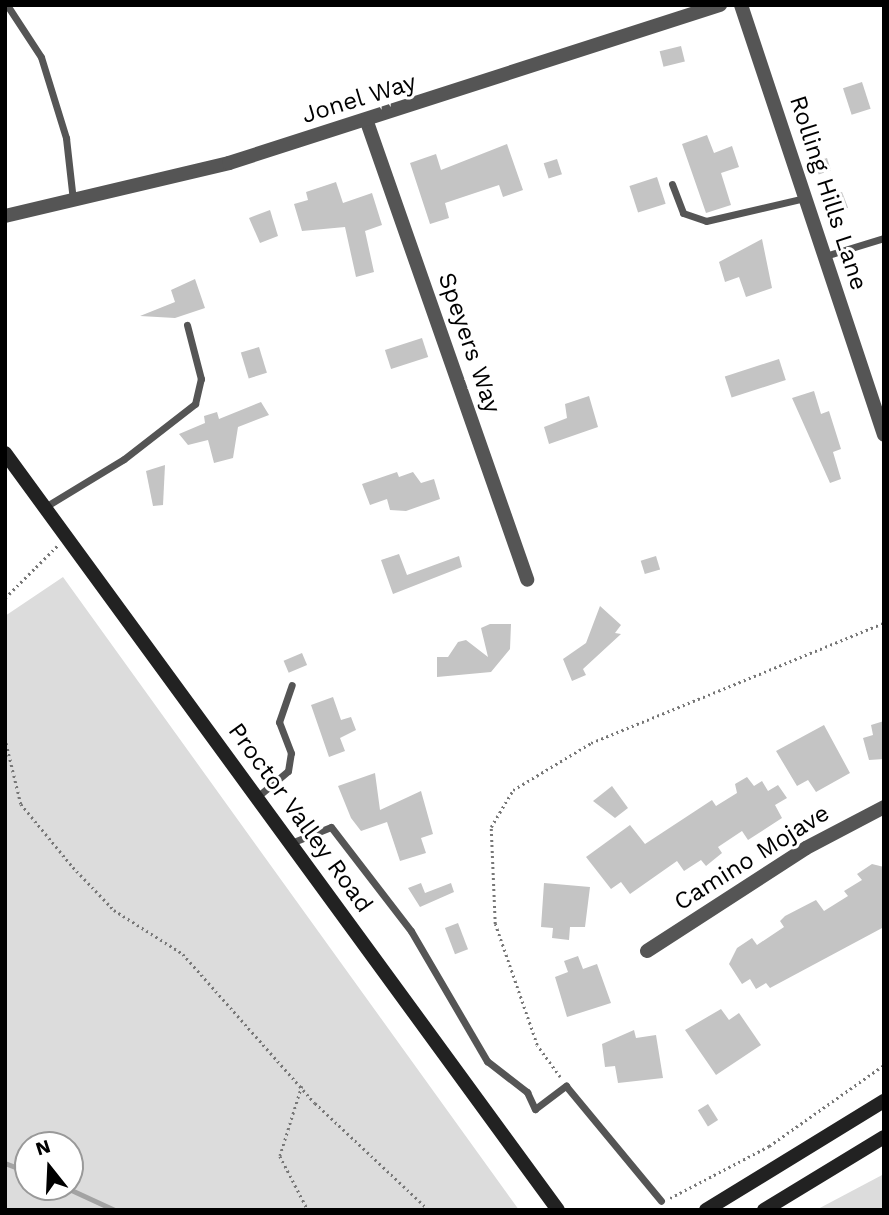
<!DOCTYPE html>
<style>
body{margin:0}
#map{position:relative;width:889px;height:1215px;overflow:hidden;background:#fff;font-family:"Work Sans",sans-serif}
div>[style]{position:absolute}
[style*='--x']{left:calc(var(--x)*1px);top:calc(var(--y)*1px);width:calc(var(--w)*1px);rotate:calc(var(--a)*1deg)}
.green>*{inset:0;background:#dcdcdc}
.stream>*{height:4.5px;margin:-2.25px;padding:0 2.25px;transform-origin:2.25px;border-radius:2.25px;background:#a3a3a3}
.building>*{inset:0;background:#c4c4c4;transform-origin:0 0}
.path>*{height:2.5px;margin-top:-1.25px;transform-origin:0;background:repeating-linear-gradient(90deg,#777 0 2px,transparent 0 5.5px)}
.lane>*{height:7px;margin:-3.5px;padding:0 3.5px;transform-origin:3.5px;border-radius:3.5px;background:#555}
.street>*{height:14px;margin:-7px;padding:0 7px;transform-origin:7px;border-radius:7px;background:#555}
.secondary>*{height:14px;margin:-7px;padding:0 7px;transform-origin:7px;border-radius:7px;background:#222}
span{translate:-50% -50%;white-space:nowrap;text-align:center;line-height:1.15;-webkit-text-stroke:6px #fff;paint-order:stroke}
.street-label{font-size:24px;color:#000}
.frame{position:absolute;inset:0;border:7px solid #000;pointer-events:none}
.north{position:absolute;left:14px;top:1131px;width:70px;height:70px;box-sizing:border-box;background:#fff;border:2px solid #999;border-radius:50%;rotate:342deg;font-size:19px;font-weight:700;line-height:28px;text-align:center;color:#000}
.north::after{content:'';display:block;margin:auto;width:24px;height:32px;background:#000;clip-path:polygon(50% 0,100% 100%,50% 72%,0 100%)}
</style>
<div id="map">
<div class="green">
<i style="clip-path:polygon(evenodd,63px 577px,519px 1210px,5px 1210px,5px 616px,63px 577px,28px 1145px,70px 1145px,70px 1187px,28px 1187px,28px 1145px)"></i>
<i style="clip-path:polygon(884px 1174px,884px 1210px,816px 1210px)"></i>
</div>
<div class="stream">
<i style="--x:5;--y:1163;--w:25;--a:21"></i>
<i style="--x:65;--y:1187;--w:55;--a:24.7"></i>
</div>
<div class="building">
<i style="left:681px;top:46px;width:16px;height:22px;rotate:76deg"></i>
<i style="left:862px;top:82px;width:28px;height:20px;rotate:72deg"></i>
<i style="clip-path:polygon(707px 135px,714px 153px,732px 146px,739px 167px,721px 173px,731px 205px,706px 213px,682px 144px)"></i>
<i style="clip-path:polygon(507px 144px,523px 190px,503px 197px,499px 185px,445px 203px,449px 218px,430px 224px,410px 163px,436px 154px,441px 170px)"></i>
<i style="left:827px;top:158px;width:13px;height:13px;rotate:72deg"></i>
<i style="left:557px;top:159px;width:16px;height:14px;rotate:72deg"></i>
<i style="left:657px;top:177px;width:28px;height:29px;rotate:72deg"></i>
<i style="clip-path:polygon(336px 182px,343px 203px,372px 193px,382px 225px,365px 231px,374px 272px,356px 277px,345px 227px,302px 231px,294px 204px,308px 200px,306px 192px)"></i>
<i style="left:842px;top:192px;width:17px;height:16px;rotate:69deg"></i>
<i style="clip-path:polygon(270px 210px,278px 236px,260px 243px,249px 218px)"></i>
<i style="clip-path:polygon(762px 239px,772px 288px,746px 297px,739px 277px,725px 282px,719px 262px)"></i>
<i style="clip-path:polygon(195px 279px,205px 308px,175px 318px,140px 316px,175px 302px,171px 290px)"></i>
<i style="left:422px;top:338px;width:20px;height:39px;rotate:72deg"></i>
<i style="left:259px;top:347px;width:27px;height:19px;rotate:73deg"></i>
<i style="left:779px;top:359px;width:22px;height:57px;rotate:72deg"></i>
<i style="clip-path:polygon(814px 391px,821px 414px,829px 411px,841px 449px,833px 452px,841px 479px,830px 483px,792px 398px)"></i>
<i style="clip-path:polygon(589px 396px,598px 427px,549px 444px,544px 427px,567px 418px,565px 404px)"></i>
<i style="clip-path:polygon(261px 402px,269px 415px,238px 427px,233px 458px,214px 463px,208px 440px,188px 445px,179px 434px,205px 423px,204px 416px,217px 412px,219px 419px)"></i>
<i style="clip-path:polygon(165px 465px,163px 505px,153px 506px,146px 471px)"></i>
<i style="clip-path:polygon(397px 472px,399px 477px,413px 472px,421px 483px,434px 479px,440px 499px,406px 511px,390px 510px,387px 499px,370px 505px,362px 484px)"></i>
<i style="clip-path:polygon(399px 554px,407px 575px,459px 556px,462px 567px,393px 594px,381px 560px)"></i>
<i style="left:656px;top:556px;width:14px;height:16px;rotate:73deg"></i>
<i style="clip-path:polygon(600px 606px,621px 625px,615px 633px,621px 634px,583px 669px,586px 675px,572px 681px,563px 659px,586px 643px)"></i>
<i style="clip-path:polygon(490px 624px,511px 624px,510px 649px,491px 672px,437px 677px,437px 657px,448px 657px,458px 642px,466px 640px,488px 657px,481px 628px)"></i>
<i style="left:302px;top:653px;width:13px;height:20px;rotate:67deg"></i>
<i style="clip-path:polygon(333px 697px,341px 720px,351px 717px,356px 730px,340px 738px,345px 751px,329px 757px,311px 705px)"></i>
<i style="clip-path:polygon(884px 721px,884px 759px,869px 760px,863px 738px,873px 735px,871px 725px)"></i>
<i style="clip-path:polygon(824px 725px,850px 773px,816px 792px,808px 780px,797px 786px,776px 751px)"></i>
<i style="clip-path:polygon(375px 773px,380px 810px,421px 791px,433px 834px,421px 838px,426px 853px,400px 861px,387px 822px,361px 831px,351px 818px,338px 786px)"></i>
<i style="clip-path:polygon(747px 777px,754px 786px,762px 781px,768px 791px,778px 785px,787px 798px,775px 805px,782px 818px,748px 840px,742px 831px,718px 847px,722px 853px,706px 866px,701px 860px,684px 871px,677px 861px,630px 894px,621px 882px,611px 889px,586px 857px,630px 825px,645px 844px,712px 800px,716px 806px,737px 793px,735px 784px)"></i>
<i style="clip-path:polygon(612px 786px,628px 808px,615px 818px,593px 801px)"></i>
<i style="clip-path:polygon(872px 864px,884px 867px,884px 927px,770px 988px,766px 983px,756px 989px,750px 979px,742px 984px,729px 964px,737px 948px,752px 938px,757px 945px,784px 927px,780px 921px,785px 916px,816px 900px,824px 911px,848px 896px,844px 891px,862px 880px,857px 874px)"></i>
<i style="clip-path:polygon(421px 883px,425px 893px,451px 883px,454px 892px,420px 907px,408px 888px)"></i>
<i style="clip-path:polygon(544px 883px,590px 887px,585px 927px,570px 927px,569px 940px,552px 938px,553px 928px,541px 927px)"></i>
<i style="left:458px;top:923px;width:28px;height:14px;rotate:69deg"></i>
<i style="clip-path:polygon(578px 956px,583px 969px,597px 964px,611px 1003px,567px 1017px,555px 977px,568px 972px,564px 961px)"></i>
<i style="clip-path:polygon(721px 1009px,729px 1020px,739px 1013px,761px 1045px,716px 1075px,685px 1030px)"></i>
<i style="clip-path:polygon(634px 1030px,636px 1038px,656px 1035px,663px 1078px,618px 1083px,615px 1066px,605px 1067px,602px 1044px)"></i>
<i style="left:708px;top:1104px;width:19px;height:12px;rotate:58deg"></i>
</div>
<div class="path">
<i style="--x:5;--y:598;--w:74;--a:-45"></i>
<i style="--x:5;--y:738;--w:68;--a:76.4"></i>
<i style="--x:21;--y:804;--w:82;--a:50.5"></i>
<i style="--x:73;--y:867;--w:59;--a:46.4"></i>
<i style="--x:114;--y:910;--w:82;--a:32.5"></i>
<i style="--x:183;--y:954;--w:199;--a:48.5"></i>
<i style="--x:315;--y:1103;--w:156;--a:43.2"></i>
<i style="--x:560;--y:1077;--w:39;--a:-126"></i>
<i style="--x:537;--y:1045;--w:128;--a:-109.1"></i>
<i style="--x:495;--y:924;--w:97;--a:-92.4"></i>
<i style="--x:491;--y:827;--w:43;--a:-59.3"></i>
<i style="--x:513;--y:790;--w:91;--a:-31.1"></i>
<i style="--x:591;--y:743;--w:317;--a:-22.3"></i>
<i style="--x:302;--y:1086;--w:73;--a:107.4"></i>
<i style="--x:280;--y:1156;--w:61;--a:62.6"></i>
<i style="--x:670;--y:1198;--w:112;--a:-27.7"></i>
<i style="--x:769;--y:1146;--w:141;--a:-35.2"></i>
</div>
<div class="lane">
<i style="--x:7;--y:5;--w:62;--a:56.8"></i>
<i style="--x:41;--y:57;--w:85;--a:72.8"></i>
<i style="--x:66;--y:138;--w:62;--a:83.6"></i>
<i style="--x:672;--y:184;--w:31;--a:69"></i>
<i style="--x:683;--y:213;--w:24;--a:19"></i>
<i style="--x:706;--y:221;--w:102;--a:-13.1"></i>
<i style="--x:825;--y:256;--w:62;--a:-17"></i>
<i style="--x:45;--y:507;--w:92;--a:-31.3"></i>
<i style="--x:124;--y:459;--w:90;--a:-37.8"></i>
<i style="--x:195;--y:404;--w:26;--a:-77"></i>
<i style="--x:201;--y:379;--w:56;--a:-104.5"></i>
<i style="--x:257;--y:797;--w:40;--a:-40"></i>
<i style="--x:288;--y:771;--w:18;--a:-81"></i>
<i style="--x:291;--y:753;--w:33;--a:-111"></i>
<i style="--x:279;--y:722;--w:39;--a:-71"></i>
<i style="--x:291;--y:843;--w:43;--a:-21.8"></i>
<i style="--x:331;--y:827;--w:131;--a:52.4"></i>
<i style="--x:411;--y:931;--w:151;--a:59.7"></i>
<i style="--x:487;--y:1061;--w:51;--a:37.8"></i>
<i style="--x:527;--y:1092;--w:19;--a:65"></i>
<i style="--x:535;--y:1109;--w:39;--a:-37"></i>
<i style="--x:566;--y:1086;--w:149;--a:50.4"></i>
</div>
<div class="street">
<i style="--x:741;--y:5;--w:453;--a:71.6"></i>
<i style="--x:367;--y:122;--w:485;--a:70.7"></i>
<i style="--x:5;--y:216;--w:230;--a:-13.3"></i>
<i style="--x:229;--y:163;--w:516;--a:-17.84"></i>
<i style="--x:647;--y:951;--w:189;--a:-32.9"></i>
<i style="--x:806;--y:848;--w:88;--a:-27.7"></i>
</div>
<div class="secondary">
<i style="--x:5;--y:453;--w:937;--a:53.85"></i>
<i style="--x:706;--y:1210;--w:209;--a:-31.5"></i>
<i style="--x:764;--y:1210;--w:140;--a:-31.3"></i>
</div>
<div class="street-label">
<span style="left:359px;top:99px;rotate:-17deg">Jonel Way</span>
<span style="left:828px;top:193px;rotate:72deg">Rolling Hills Lane</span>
<span style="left:469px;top:343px;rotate:71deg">Speyers Way</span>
<span style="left:300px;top:818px;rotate:54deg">Proctor Valley Road</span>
<span style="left:752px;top:858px;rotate:-32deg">Camino Mojave</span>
</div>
<div class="frame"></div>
<div class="north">N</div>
</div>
